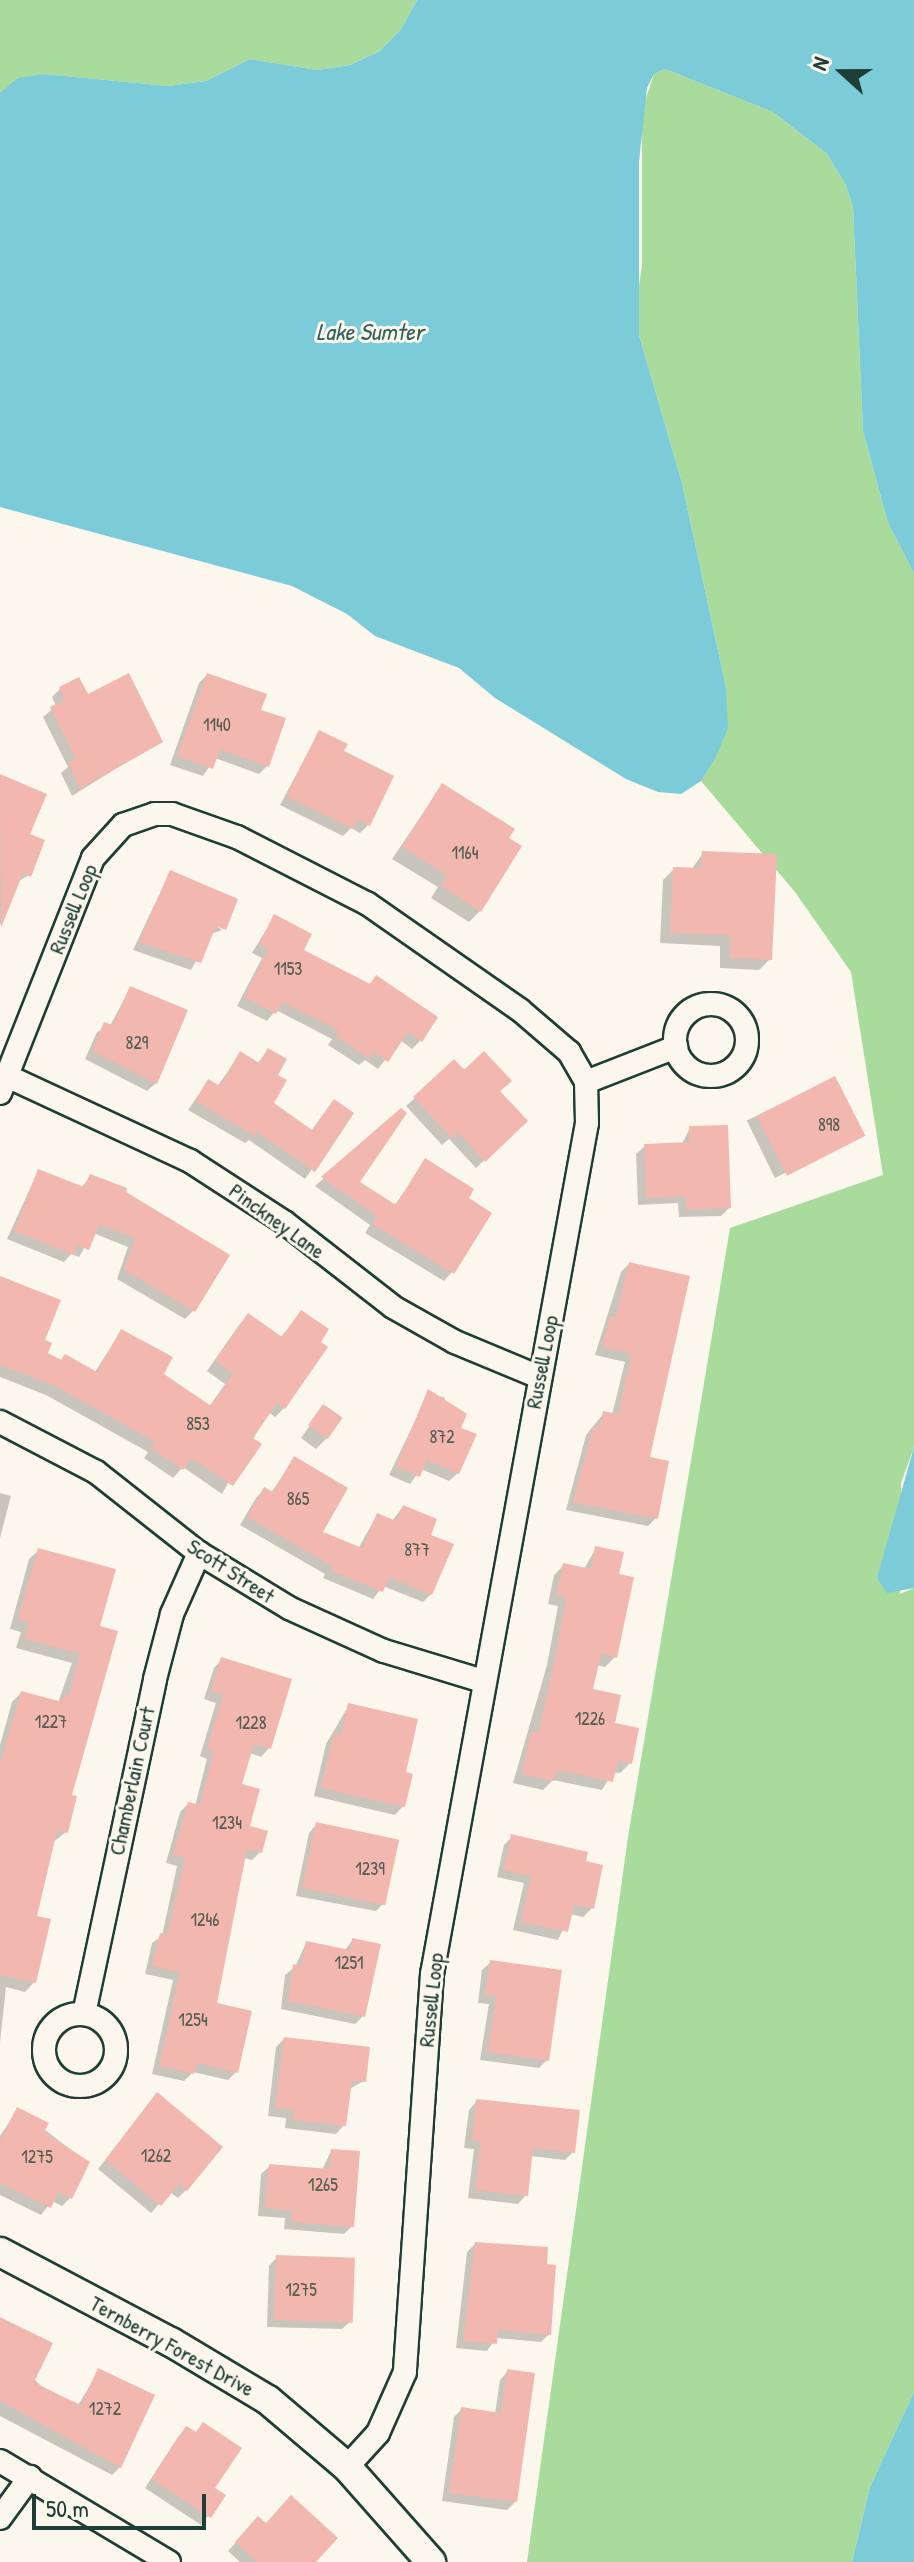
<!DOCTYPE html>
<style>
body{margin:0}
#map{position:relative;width:914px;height:2562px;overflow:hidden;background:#fbf7ec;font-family:"Patrick Hand",sans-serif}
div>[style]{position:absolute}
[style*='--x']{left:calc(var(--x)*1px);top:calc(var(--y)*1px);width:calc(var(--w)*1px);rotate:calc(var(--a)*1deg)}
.green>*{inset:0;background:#a8db9c}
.water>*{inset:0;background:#7ccbd9}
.shadow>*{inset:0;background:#0003;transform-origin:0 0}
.building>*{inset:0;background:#f2b7af;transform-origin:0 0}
.roads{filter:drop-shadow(2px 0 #1f3d34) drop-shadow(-2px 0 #1f3d34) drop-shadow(0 2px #1f3d34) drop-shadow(0 -2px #1f3d34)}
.minor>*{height:22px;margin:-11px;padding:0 11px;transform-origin:11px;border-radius:11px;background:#fbf7ec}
.minor>.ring{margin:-11px;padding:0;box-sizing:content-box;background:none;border:22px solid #fbf7ec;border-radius:50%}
.tertiary>*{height:28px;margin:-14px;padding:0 14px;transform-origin:14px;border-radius:14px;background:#fbf7ec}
span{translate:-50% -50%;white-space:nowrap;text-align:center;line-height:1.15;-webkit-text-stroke:6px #fbf7ec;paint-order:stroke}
.number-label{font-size:18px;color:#545c53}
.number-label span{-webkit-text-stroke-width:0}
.street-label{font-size:22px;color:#1f3d34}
.water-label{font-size:24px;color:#36605d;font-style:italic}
.north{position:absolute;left:802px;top:32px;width:80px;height:80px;-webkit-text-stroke:6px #fbf7ec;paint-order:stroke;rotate:291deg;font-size:22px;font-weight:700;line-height:32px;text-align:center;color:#1f3d34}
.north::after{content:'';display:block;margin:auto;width:28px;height:36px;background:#1f3d34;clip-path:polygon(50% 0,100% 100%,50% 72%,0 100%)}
.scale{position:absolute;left:32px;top:2494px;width:174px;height:36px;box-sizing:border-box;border:4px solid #1f3d34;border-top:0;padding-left:10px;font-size:24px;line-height:28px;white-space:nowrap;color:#1f3d34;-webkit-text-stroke:6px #fbf7ec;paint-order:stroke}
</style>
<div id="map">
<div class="green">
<i style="clip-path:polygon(0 0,417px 0,401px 29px,380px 51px,350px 65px,317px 70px,250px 59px,206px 81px,168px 86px,44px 74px,0 93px)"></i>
<i style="clip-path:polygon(665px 69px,773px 112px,826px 153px,845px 183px,853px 207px,863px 431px,888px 523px,914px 573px,914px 1447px,901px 1483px,900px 1594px,914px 1588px,914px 2392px,870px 2487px,852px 2562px,527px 2562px,628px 1837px,730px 1228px,883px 1175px,851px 972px,795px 892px,701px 781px,715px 759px,726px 688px,682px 483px,639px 335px,636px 305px,642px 266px,642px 110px,654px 74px)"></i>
</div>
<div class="water">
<i style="clip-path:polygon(417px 0,914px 0,914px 573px,888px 523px,863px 431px,853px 207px,845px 183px,826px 153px,773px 112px,665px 69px,654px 74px,647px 88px,639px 162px,639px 335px,682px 483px,726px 688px,728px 728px,715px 759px,701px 781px,681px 794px,658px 792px,626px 779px,495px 698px,459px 668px,375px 636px,347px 614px,292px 586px,0 507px,0 93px,18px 78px,44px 74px,168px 86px,206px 81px,250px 59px,317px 70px,350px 65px,380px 51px,401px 29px)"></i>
<i style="clip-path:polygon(914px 1447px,914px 1588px,887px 1593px,877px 1578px)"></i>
<i style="clip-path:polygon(914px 2392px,914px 2562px,852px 2562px,870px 2487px)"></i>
</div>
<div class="shadow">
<i style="clip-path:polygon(207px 675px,259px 711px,267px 766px,259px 774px,215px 758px,203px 776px,170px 765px,199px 683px)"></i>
<i style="clip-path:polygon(60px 689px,87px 696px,160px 741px,72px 796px,61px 773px,68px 767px,43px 717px,56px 706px,52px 697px)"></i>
<i style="clip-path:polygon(319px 732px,341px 752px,368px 825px,360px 833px,351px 828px,343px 836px,280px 805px)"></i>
<i style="clip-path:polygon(0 777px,44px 795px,27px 835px,29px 875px,17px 882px,0 925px)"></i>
<i style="clip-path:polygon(442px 785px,480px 911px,469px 922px,431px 898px,438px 887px,392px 859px)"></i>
<i style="clip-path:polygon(703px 853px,770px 959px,759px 970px,720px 968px,720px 946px,660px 943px,663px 880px,674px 869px,691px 870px)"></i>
<i style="clip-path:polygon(170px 872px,236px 900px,223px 929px,208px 920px,222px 930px,211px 934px,191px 970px,133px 950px)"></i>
<i style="clip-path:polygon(274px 917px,301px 951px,368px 985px,376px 978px,420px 1041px,412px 1049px,400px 1040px,378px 1069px,365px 1060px,359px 1065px,328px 1045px,332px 1039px,276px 1010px,267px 1021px,237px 1006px,262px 958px,252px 953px)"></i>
<i style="clip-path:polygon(130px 988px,156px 1083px,147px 1091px,85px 1059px,97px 1032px,110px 1026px)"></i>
<i style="clip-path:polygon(268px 1051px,275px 1076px,271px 1104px,310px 1132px,334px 1102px,351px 1114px,305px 1179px,249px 1140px,245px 1143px,188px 1110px,208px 1081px,217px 1087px,240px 1054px,257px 1064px)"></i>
<i style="clip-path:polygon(454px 1062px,498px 1092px,526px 1121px,476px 1168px,449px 1139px,442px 1145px,406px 1106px)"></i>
<i style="left:834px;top:1078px;width:64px;height:97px;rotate:64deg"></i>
<i style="clip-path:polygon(401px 1111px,357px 1182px,394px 1206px,426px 1161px,466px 1199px,452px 1272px,444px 1281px,365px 1233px,370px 1225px,315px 1186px)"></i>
<i style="clip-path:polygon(690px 1128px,729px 1208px,721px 1216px,679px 1217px,678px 1203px,638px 1205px,636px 1154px,645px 1146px,682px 1144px)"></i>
<i style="clip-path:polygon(38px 1171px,81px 1188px,91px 1176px,123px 1193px,193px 1311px,185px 1319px,117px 1279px,128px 1247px,93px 1233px,79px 1257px,71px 1254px,64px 1262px,7px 1239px)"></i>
<i style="clip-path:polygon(629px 1264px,656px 1518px,648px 1526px,566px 1510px,586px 1435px,604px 1413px,612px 1415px,625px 1362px,595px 1355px,621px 1272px)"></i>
<i style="clip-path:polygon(0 1280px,42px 1341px,45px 1354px,95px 1372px,121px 1331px,161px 1375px,209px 1407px,225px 1384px,207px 1371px,239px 1325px,248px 1316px,280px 1338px,302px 1312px,284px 1408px,275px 1417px,268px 1412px,222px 1494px,183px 1467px,173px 1478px,144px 1458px,148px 1452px,46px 1395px,0 1377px)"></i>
<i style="clip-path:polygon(429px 1392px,445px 1398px,442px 1405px,459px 1429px,458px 1473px,449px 1481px,421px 1469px,410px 1484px,389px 1475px)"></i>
<i style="clip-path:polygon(323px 1407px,327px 1438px,316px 1449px,301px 1438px)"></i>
<i style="clip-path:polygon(294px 1459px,320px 1533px,358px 1549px,377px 1515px,392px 1521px,403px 1507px,429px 1536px,431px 1594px,423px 1602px,383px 1586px,373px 1599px,323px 1578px,325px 1574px,240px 1525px,256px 1498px,264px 1490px,271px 1493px)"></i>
<i style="clip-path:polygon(0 1493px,11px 1496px,0 1538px)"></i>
<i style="clip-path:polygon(596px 1548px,617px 1576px,615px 1657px,605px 1667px,596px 1665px,590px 1691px,630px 1763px,620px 1773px,613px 1772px,602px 1790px,553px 1780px,543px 1790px,513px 1783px,547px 1665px,558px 1606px,548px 1604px,554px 1575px,564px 1565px,584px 1569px)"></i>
<i style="clip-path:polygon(39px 1550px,97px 1627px,66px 1832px,0 1883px,0 1745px,12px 1702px,21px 1693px,58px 1703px,72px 1663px,16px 1648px,21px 1632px,10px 1629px,29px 1559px)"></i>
<i style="clip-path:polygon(222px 1659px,269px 1748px,261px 1757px,250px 1753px,239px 1786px,248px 1828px,260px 1852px,252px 1860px,244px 1858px,215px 2005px,236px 2072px,228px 2080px,193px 2072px,184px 2081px,152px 2074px,173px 1980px,145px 1974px,152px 1943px,162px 1936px,177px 1866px,166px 1863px,180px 1812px,188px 1804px,195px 1806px,207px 1759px,200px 1756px,216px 1703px,204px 1699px,214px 1668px)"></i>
<i style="clip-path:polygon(349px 1705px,404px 1774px,403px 1806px,395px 1815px,314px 1796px,326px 1744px)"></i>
<i style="clip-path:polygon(317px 1824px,384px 1903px,376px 1911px,296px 1896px,309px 1833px)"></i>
<i style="clip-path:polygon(512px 1837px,584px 1862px,592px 1908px,583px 1917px,570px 1914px,558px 1940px,513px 1930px,524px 1883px,497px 1877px,504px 1845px)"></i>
<i style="clip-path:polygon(0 1910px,34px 1982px,25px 1992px,6px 1987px,0 2043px)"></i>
<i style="clip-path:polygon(353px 1940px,363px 2016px,355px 2024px,281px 2009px,285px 1975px,295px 1967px,306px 1943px,344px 1951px)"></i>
<i style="clip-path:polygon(491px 1962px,547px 2060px,539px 2068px,480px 2060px,489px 2004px,478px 2003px,482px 1970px)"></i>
<i style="clip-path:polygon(284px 2039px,364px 2081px,349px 2089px,344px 2125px,336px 2134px,285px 2128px,286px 2118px,268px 2116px,276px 2047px)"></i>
<i style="clip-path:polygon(157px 2095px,186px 2190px,178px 2198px,170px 2192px,151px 2213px,98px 2169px)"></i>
<i style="clip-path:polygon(477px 2101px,573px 2152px,565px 2160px,531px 2156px,526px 2195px,518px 2204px,468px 2198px,474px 2149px,464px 2148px,469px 2110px)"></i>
<i style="clip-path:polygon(18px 2109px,88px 2163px,70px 2198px,62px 2206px,52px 2201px,41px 2215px,0 2195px,0 2136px)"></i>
<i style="clip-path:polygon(331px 2151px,352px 2226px,344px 2234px,284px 2229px,285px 2218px,258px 2216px,261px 2174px,270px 2166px,322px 2170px)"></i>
<i style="clip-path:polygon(475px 2244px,545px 2266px,549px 2334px,541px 2342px,496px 2338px,487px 2351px,456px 2348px,467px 2252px)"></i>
<i style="clip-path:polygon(277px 2257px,351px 2321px,342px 2329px,267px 2327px,269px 2266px)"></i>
<i style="clip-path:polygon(0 2319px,32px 2381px,78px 2405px,99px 2371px,120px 2467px,112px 2475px,0 2416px)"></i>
<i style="clip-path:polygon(508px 2371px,515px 2502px,507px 2510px,442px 2501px,454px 2417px,462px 2409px,495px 2414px,500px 2380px)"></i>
<i style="clip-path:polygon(203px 2425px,213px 2489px,223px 2496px,201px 2525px,145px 2488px,178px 2437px,186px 2429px,194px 2434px)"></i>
<i style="clip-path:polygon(266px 2526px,314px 2562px,240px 2562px,228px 2551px,250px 2527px)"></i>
</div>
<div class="building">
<i style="clip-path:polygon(129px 673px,163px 742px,80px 789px,68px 763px,76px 759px,50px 707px,65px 700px,59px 687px,79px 677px,88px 694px)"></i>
<i style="clip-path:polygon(207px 673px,267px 694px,261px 710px,286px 718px,269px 767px,220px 749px,213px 769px,177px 756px)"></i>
<i style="clip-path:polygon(319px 730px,348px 744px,344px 751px,394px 776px,370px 826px,358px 820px,353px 829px,286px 796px)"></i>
<i style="clip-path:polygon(0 774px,47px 794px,30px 834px,45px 840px,31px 877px,23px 873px,1px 928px)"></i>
<i style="clip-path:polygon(442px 783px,515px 829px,509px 838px,522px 846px,481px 912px,441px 886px,447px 876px,402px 847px)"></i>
<i style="clip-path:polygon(702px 851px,777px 854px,772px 960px,730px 958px,730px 935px,670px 933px,673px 867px,701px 868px)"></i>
<i style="clip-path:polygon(170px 870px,238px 899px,226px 930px,216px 926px,201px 963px,139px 942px)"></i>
<i style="clip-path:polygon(274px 914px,312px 934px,304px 950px,370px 984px,376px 975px,438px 1017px,422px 1042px,408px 1032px,388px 1062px,373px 1052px,369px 1059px,335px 1036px,339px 1030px,282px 1002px,276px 1014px,244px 997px,268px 949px,259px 944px)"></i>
<i style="clip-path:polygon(130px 986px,188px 1010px,157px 1084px,92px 1051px,104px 1022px,113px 1025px)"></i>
<i style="clip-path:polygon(268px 1048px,287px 1059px,278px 1075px,287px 1080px,274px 1103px,312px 1130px,334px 1099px,354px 1113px,315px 1172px,257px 1132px,255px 1136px,195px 1101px,208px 1079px,220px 1086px,240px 1051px,259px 1063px)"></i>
<i style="clip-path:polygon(484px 1051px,512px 1081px,500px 1091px,528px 1121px,485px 1162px,458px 1132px,452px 1138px,413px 1097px,454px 1059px,464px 1070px)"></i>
<i style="left:835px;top:1076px;width:67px;height:88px;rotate:63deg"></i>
<i style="clip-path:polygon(401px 1108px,407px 1113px,360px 1182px,396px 1205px,425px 1158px,474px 1189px,469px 1198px,492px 1213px,454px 1274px,372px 1224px,377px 1216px,321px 1177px)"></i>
<i style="clip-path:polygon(728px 1125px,731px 1208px,686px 1210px,686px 1196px,646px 1198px,644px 1144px,689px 1142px,689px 1126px)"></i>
<i style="clip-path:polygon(38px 1169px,84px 1187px,90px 1174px,127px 1188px,126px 1192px,230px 1255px,195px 1312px,124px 1270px,135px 1238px,99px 1225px,89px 1250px,77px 1245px,74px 1255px,14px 1231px)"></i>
<i style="clip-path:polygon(629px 1262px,690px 1276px,650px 1457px,669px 1461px,658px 1519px,573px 1502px,594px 1425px,600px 1426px,603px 1411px,618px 1414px,632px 1354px,602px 1347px,610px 1316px,616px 1317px)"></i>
<i style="clip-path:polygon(0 1276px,61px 1300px,45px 1340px,52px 1343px,48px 1353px,61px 1360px,65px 1354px,97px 1372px,121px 1329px,173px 1357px,164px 1374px,211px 1406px,233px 1374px,215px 1361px,248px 1313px,282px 1337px,301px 1310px,329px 1329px,321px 1342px,328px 1347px,285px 1409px,277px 1403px,253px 1438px,262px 1444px,233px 1486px,191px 1458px,183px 1470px,151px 1448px,155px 1442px,55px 1386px,0 1365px)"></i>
<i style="clip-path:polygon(428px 1389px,467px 1414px,461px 1428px,477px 1434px,459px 1474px,427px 1460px,420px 1477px,396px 1467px)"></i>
<i style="left:323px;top:1404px;width:24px;height:26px;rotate:35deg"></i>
<i style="clip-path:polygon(294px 1456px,348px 1488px,323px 1532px,362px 1548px,377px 1513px,396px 1521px,403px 1505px,437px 1519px,431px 1535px,454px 1544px,432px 1595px,389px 1577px,383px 1592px,330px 1570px,332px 1566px,247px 1517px,264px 1487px,273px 1492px)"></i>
<i style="clip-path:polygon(595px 1546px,624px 1552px,619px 1574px,634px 1577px,617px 1658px,601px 1654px,593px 1689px,621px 1695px,615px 1723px,639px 1728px,632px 1764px,618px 1761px,613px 1782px,557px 1770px,554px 1781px,522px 1774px,531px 1731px,538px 1733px,556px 1654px,566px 1597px,556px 1595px,563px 1563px,591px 1569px)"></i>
<i style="clip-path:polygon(38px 1548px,116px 1569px,100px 1626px,118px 1631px,72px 1795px,77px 1796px,68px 1833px,57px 1831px,37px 1916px,51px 1919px,36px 1983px,0 1975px,0 1765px,21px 1691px,62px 1702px,64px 1694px,69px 1695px,80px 1654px,24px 1639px,29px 1623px,18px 1620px)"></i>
<i style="clip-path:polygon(221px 1657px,292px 1679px,271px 1749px,254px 1744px,242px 1784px,260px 1789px,250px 1826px,268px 1831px,262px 1853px,247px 1849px,217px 2003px,252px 2011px,238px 2073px,197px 2063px,194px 2074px,159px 2066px,180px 1972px,152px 1966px,160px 1933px,167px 1935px,185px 1858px,173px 1855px,188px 1802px,200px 1805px,214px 1751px,207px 1748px,223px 1695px,211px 1691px)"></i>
<i style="clip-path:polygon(348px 1703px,418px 1719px,406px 1772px,413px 1774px,405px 1807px,321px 1788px,334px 1733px,341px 1735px)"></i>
<i style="left:316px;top:1822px;width:85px;height:67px;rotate:12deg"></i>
<i style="clip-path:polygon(511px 1834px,588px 1852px,586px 1861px,603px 1865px,594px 1909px,574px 1905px,568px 1932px,521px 1922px,531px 1876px,504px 1870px)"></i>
<i style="clip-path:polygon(352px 1938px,381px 1944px,365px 2017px,288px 2001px,293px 1964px,301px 1966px,306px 1941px,350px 1950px)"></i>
<i style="clip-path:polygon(490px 1960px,562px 1970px,549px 2061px,488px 2052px,496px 1996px,485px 1995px)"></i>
<i style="clip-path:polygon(284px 2037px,370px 2047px,366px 2082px,352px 2081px,346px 2126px,292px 2120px,294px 2110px,275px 2108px)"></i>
<i style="clip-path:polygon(157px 2092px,223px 2147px,187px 2191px,179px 2184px,161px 2206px,105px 2160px)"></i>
<i style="clip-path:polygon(476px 2099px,580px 2110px,575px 2153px,533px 2148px,528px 2196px,475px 2190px,481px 2141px,472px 2140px)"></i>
<i style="clip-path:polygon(17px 2107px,49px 2123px,44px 2132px,90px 2162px,72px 2199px,58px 2192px,51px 2208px,0 2183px,0 2141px)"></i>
<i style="clip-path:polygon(331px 2149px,360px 2151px,354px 2227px,291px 2222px,292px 2211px,265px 2208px,269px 2164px,329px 2169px)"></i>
<i style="clip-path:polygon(475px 2242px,548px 2247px,547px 2264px,556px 2265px,551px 2335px,498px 2330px,497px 2344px,463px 2341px)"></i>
<i style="left:276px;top:2255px;width:79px;height:65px;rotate:2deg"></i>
<i style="clip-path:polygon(0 2317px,53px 2343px,35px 2380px,42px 2387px,81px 2405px,98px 2368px,155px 2395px,121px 2468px,0 2401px)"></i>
<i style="clip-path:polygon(507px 2369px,535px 2373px,517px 2502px,449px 2493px,461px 2407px,501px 2413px)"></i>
<i style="clip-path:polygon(203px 2422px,242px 2448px,215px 2488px,226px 2495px,211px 2518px,151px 2479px,186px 2426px,196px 2432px)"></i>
<i style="clip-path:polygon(291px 2495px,338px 2538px,316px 2562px,257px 2562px,235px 2542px,258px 2516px,266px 2523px)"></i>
</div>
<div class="roads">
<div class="minor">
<i class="ring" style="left:675px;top:1004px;width:50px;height:50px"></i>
<i style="--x:7;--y:1076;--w:202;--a:24.9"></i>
<i style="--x:190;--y:1161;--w:112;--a:33"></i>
<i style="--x:284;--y:1222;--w:138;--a:37.9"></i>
<i style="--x:393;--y:1307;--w:71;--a:29.4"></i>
<i style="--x:455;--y:1342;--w:91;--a:22.6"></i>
<i style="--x:586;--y:1082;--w:97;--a:-21.3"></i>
<i style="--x:0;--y:1093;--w:253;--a:-68.4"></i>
<i style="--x:93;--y:858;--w:45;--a:-47.7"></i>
<i style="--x:123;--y:825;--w:34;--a:-19"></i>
<i style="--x:155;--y:814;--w:17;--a:0"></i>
<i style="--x:172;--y:814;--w:69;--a:19.5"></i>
<i style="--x:237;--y:837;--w:147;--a:27.1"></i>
<i style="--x:368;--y:904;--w:185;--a:34.9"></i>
<i style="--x:520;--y:1010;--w:65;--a:40.6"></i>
<i style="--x:569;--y:1052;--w:34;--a:60"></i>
<i style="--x:586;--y:1082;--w:41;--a:88.6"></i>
<i style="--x:587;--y:1123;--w:865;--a:100.32"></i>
<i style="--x:432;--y:1974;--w:399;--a:93.9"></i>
<i style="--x:405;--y:2372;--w:67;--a:113.9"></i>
<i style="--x:378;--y:2433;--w:46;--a:132.4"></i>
<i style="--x:0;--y:1422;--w:108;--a:27.5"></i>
<i style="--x:96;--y:1472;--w:131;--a:38.2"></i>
<i style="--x:199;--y:1553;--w:105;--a:31.4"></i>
<i style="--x:289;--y:1608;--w:104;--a:24.4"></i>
<i style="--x:384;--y:1651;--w:103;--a:16.9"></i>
<i style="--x:84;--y:2014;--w:342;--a:-78"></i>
<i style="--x:155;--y:1679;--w:67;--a:-75.3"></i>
<i style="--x:172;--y:1614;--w:67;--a:-66.1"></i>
<i class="ring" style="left:44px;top:2014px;width:50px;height:50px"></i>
<i style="--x:0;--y:2461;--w:197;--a:30.9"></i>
<i style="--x:0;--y:2518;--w:51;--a:-53.8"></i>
</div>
<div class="tertiary">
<i style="--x:0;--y:2252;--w:193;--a:27.8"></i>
<i style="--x:171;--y:2342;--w:113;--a:30.9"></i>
<i style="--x:268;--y:2400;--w:104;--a:40.3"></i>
<i style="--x:347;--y:2467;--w:127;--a:48.5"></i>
</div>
</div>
<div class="number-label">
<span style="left:217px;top:725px">1140</span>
<span style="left:465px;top:853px">1164</span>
<span style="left:288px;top:969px">1153</span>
<span style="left:137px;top:1043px">829</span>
<span style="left:829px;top:1125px">898</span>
<span style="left:198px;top:1424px">853</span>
<span style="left:442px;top:1437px">872</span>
<span style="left:298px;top:1499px">865</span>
<span style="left:417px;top:1550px">877</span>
<span style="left:590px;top:1719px">1226</span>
<span style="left:51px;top:1722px">1227</span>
<span style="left:251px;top:1723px">1228</span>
<span style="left:227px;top:1823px">1234</span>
<span style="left:370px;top:1869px">1239</span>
<span style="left:205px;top:1920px">1246</span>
<span style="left:349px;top:1963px">1251</span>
<span style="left:193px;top:2020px">1254</span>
<span style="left:156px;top:2156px">1262</span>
<span style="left:37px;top:2157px">1275</span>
<span style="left:323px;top:2185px">1265</span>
<span style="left:301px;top:2290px">1275</span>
<span style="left:105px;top:2409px">1272</span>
</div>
<div class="street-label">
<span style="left:73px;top:909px;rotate:-68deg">Russell Loop</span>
<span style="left:277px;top:1221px;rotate:36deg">Pinckney Lane</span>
<span style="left:542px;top:1362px;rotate:-79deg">Russell Loop</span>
<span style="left:231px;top:1571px;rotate:33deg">Scott Street</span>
<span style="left:132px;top:1781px;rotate:-78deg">Chamberlain Court</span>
<span style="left:431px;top:2000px;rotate:-84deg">Russell Loop</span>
<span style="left:172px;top:2346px;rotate:29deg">Ternberry Forest Drive</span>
</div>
<div class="water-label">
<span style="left:370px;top:332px">Lake Sumter</span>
</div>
<div class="north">N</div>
<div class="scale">50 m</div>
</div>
